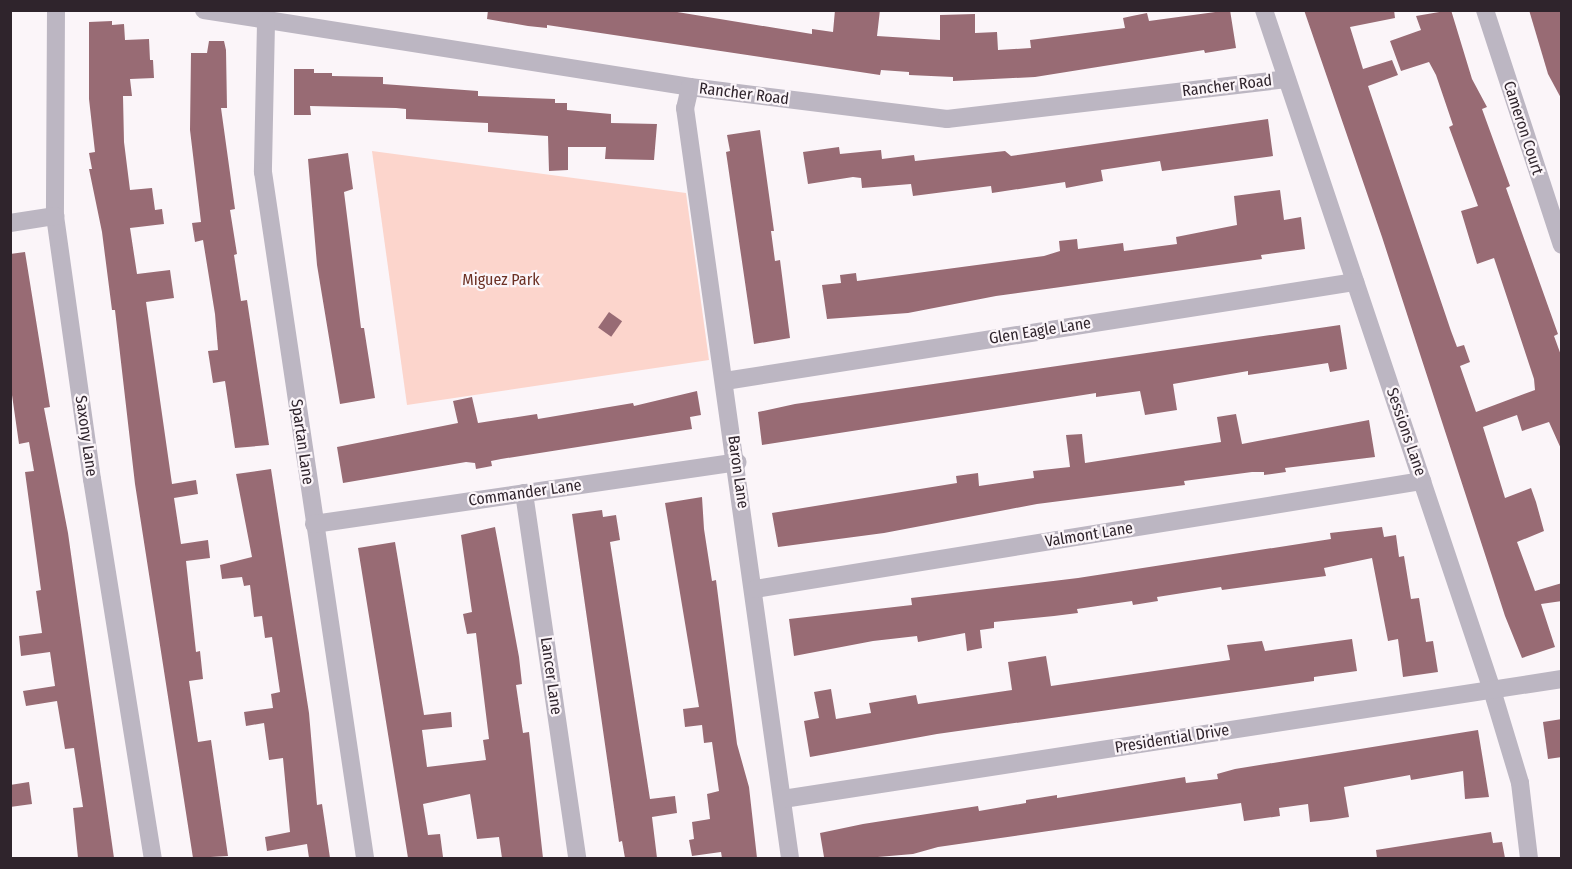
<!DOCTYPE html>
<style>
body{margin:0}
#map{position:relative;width:1572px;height:869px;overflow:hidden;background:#fbf5f9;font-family:"Fira Sans Condensed",sans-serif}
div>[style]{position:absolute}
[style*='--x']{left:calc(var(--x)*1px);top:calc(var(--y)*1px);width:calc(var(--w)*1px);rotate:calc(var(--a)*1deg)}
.green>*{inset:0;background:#fcd5cc}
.building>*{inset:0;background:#986b74;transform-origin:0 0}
.street>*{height:18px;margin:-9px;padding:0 9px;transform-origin:9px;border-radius:9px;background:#bcb6c2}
span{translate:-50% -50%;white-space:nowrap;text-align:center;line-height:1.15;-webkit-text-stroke:4.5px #fbf5f9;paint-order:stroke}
.street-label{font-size:16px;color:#2f242c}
.park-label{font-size:16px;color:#6c3124}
.frame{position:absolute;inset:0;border:12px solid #2f242c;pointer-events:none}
</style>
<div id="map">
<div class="green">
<i style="clip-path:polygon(372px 151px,686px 193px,709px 360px,407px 405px)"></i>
</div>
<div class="building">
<i style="clip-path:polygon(488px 10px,665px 10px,812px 34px,812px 29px,833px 32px,835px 10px,880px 10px,877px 36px,940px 40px,940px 15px,975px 14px,975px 33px,997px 32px,998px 50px,1031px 48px,1030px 40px,1125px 28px,1123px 18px,1132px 16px,1147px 13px,1149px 21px,1230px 10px,1236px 48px,1205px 53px,1204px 50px,1035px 77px,953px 81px,953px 77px,909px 75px,909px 72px,881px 70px,880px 75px,547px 25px,547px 28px,528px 26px,487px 19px)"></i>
<i style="clip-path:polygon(1304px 10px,1394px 10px,1395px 18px,1350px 27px,1363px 69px,1392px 60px,1398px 75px,1368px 86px,1451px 331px,1457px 347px,1464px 345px,1470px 362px,1460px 366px,1476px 412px,1535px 390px,1534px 379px,1494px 258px,1477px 264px,1461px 211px,1478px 206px,1449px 127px,1453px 125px,1436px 75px,1429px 62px,1401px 71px,1390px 41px,1421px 30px,1416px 16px,1451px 10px,1472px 79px,1487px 107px,1482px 109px,1510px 186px,1506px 188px,1558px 334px,1554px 336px,1562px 358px,1562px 451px,1549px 422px,1522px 431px,1517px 415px,1483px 427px,1505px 498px,1531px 488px,1536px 502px,1544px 531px,1517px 542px,1535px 591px,1562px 583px,1562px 601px,1541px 604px,1555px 647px,1522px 658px,1505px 616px,1382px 237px)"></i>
<i style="clip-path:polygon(1529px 10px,1562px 10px,1562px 100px,1548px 74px)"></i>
<i style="clip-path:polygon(112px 21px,112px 25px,124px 24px,125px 40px,149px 39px,150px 60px,153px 60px,154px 78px,130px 79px,132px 96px,123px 96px,124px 142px,130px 190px,152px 188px,155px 210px,162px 209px,164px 224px,130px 228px,137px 274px,170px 270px,174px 298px,146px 302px,172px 484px,196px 480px,198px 494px,174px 498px,181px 544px,208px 540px,210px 558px,186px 561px,196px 652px,200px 651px,203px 679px,189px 681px,198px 742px,211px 740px,228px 856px,193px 858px,135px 484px,115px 310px,112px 310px,102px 232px,89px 169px,92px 169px,89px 153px,95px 152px,89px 99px,89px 22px)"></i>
<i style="clip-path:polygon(209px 41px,224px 41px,226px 50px,227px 108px,221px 108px,235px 209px,230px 210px,237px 254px,234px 255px,241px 301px,247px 300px,269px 445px,235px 448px,225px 381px,213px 383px,208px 351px,218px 350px,215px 314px,203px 240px,195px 242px,192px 223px,201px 222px,190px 130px,191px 53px,207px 53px)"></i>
<i style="clip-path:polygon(294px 69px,314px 69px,314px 73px,332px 73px,332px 76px,383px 77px,383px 84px,478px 91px,478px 96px,555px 99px,555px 103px,567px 103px,567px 110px,611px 114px,611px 123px,657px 124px,654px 160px,605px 159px,606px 147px,568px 147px,568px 170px,549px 171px,548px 136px,488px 132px,488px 123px,406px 119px,406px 109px,396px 108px,310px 106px,311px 115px,294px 115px)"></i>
<i style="clip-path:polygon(1268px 119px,1273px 156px,1162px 171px,1160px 161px,1101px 170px,1103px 181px,1066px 188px,1065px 182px,992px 193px,991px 186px,913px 196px,911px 184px,862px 188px,861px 178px,853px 177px,808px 184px,803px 152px,839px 147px,840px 154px,881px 150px,882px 159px,914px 155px,915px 161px,1005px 151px,1011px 156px)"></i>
<i style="clip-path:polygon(760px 130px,774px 231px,771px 231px,775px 261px,780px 260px,790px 338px,754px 344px,726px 152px,730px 151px,727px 135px)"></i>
<i style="clip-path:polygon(348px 153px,353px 189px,344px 192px,361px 328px,364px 328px,375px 398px,340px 404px,317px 265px,308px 159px)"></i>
<i style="clip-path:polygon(1280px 190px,1284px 220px,1301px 217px,1305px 249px,1261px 255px,1262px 259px,996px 296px,908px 313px,827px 319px,822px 285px,841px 283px,840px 275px,856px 273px,857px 281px,1044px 256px,1060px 251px,1059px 241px,1077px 239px,1078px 249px,1123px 243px,1124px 251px,1177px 244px,1176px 237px,1237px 225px,1234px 196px)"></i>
<i style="clip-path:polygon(25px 252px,50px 407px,44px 408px,68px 533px,114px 858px,78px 858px,73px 808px,83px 807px,74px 748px,65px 749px,57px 701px,26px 706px,23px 691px,55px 686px,50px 652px,21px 656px,19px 636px,42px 633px,36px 591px,41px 590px,25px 472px,34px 471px,29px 442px,19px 444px,10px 381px,10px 254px)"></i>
<i style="left:609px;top:312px;width:16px;height:19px;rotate:35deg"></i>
<i style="clip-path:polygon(1340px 325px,1347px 369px,1330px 372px,1328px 363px,1248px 375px,1248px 371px,1173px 384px,1177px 410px,1145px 415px,1140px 391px,1096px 397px,1096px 393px,762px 445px,758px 412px,795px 404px)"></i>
<i style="clip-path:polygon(697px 391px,701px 415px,690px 417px,692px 429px,501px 459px,491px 461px,492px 466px,476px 469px,475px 463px,466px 462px,343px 483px,337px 447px,458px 423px,453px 401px,472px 397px,478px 423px,537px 414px,538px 419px,633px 403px,634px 406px)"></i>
<i style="clip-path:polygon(1236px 414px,1242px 444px,1369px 420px,1375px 457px,1285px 468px,1286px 472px,1264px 475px,1264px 472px,1252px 472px,1184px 481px,1185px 485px,1037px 504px,884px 533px,778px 547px,772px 513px,957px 483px,956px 476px,978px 473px,979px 486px,1034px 478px,1033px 471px,1070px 467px,1066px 435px,1082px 434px,1085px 463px,1221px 442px,1217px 417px)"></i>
<i style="clip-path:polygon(271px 469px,309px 713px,317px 805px,322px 804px,330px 858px,309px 858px,307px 844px,267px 851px,265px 837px,290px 832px,283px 758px,269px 760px,264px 723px,246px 726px,244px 712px,273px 708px,271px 694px,280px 692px,272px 637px,265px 638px,262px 616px,254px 617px,250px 585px,244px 586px,242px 577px,222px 579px,220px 565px,252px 557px,236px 474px)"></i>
<i style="clip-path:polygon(702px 497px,704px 529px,712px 581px,716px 580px,737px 744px,749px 787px,757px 858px,722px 858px,721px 852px,692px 856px,689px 840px,694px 839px,692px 822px,710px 819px,707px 794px,719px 791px,712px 742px,704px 743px,702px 725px,685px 727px,683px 709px,699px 707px,665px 503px)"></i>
<i style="clip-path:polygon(602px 510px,603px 517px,616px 515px,620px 540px,610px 542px,650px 799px,675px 796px,677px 813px,652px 817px,657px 858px,625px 858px,622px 841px,619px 842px,572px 514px)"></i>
<i style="clip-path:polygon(495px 527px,519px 657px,522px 684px,516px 685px,523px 733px,529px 732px,543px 858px,502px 858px,499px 837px,477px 839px,470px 794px,423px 804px,428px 835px,440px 834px,443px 857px,408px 858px,358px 548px,395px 542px,424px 715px,451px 712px,452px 727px,422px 730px,427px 767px,486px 760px,483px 740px,489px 739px,476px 633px,467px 634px,463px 614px,472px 612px,461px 535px)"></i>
<i style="clip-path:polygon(1382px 527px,1384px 537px,1396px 535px,1399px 557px,1404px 556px,1411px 599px,1419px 598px,1426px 642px,1433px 641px,1438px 672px,1403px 677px,1398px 639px,1388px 641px,1372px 558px,1324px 568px,1326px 576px,1222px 590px,1221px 587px,1157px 597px,1158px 601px,1133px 605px,1132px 601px,1077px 609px,1078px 613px,1054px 616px,994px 622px,994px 628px,980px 630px,982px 648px,967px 651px,965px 633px,918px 642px,917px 636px,873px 641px,794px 656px,789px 619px,912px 605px,911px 598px,1078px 578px,1331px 539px,1330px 533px)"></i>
<i style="clip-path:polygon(1352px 639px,1357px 671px,1314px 677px,1314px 681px,937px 734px,810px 757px,804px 721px,819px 718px,814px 692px,831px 689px,836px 719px,871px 713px,869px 703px,916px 695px,918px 704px,1012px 690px,1008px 662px,1046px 656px,1051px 686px,1230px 660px,1227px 645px,1262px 641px,1265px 651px)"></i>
<i style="clip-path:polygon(1562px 719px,1562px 757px,1548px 759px,1543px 722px)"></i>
<i style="clip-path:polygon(1478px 730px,1489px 797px,1465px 799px,1463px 771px,1411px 780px,1410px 775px,1344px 787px,1349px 817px,1330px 820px,1310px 822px,1308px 804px,1279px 808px,1280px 816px,1244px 821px,1241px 803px,938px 847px,913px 854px,866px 858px,824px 857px,820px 833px,863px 824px,978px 806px,979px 811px,1026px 803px,1026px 800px,1057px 795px,1057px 798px,1185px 777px,1186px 783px,1218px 779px,1217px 774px,1235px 769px)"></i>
<i style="clip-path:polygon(29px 782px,32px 804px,10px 807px,10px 785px)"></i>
<i style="clip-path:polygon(1491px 832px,1493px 843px,1502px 842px,1505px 858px,1377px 858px,1376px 850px)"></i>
</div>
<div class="street">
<i style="--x:56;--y:10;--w:206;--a:90.3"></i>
<i style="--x:55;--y:216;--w:266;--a:82"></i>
<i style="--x:92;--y:479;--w:384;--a:80.9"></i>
<i style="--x:204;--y:10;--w:492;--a:9"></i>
<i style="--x:690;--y:87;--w:259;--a:7.1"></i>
<i style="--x:947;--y:119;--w:342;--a:-6.7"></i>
<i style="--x:1264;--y:10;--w:717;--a:71.46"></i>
<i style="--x:1492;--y:690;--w:97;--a:73.2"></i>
<i style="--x:1520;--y:783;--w:76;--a:83.2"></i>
<i style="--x:1485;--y:10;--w:247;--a:71.9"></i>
<i style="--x:266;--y:23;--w:149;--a:91.2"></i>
<i style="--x:263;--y:172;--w:694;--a:81.54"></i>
<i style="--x:690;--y:87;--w:22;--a:103"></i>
<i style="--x:685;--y:108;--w:757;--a:82.03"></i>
<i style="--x:10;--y:223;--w:46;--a:-8.8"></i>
<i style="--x:725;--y:381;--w:638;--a:-8.93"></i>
<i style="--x:524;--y:493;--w:369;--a:81.7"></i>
<i style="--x:314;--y:524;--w:428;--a:-8.3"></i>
<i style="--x:755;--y:589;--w:676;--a:-9.2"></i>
<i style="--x:783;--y:799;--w:788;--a:-8.76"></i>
</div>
<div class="street-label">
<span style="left:1227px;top:86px;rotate:-7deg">Rancher Road</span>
<span style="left:744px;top:94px;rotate:7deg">Rancher Road</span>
<span style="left:1523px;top:128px;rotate:72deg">Cameron Court</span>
<span style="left:1040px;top:331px;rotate:-9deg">Glen Eagle Lane</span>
<span style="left:1406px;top:432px;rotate:71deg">Sessions Lane</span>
<span style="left:86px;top:436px;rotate:82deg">Saxony Lane</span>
<span style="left:302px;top:442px;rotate:82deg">Spartan Lane</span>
<span style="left:738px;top:472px;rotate:82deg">Baron Lane</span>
<span style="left:525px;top:493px;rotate:-8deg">Commander Lane</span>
<span style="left:1089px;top:535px;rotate:-9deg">Valmont Lane</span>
<span style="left:551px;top:676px;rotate:82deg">Lancer Lane</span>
<span style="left:1172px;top:739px;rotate:-9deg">Presidential Drive</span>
</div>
<div class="park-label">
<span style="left:501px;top:280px">Miguez Park</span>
</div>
<div class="frame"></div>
</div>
